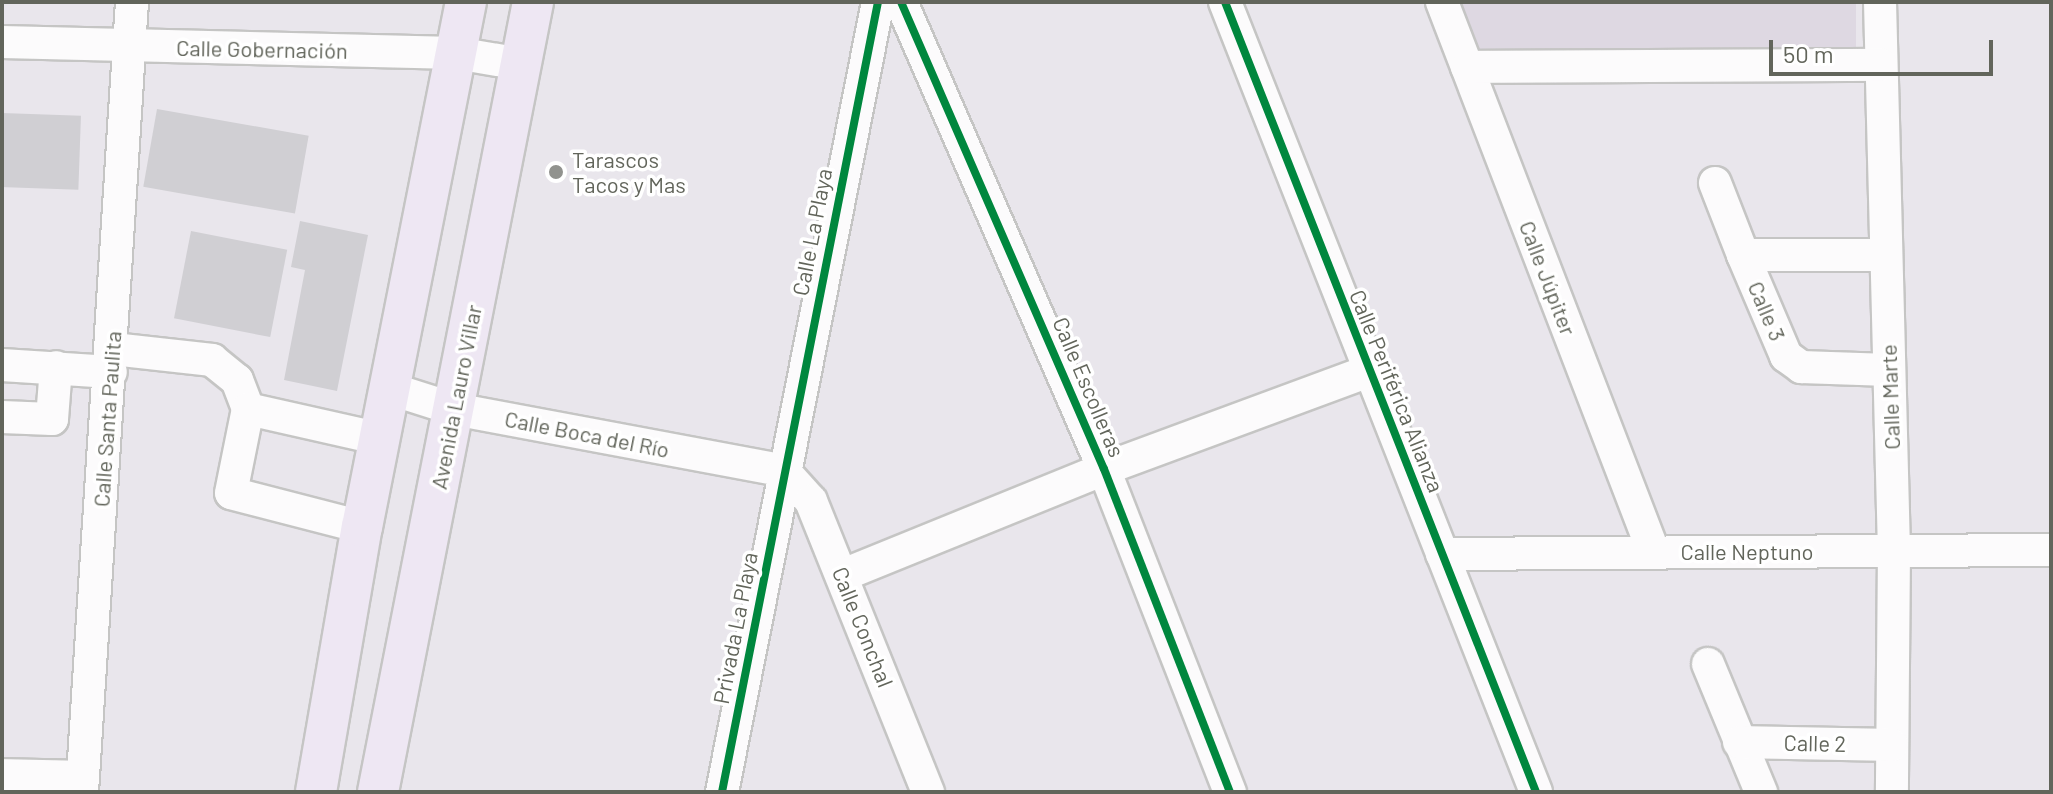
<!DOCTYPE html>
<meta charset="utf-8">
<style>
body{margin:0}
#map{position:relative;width:2053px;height:794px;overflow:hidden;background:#e9e6ec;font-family:Barlow,sans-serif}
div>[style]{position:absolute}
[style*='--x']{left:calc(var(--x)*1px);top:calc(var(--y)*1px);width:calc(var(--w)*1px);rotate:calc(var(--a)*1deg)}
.education>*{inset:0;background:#ded8e2;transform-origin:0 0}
.building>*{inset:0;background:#d0cfd3;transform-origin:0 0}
.roads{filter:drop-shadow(2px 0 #c5c5c4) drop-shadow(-2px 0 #c5c5c4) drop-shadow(0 2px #c5c5c4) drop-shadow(0 -2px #c5c5c4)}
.minor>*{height:32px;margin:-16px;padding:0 16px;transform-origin:16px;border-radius:16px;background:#fcfbfc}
.major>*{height:40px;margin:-20px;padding:0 20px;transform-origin:20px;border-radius:20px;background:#eee7f3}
.cycleway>*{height:8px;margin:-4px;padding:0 4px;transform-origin:4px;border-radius:4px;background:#00873e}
.dots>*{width:22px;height:22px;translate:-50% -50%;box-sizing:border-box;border:4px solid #fff;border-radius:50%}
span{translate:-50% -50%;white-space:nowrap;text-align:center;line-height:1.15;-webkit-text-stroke:7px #fff;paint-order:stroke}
.street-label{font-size:22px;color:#62655b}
.poi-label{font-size:22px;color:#62655b}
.left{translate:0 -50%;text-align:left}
.frame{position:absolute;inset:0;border:4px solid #62655b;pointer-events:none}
.scale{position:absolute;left:1769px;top:40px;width:224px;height:36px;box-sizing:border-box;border:4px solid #62655b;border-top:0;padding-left:10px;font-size:24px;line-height:28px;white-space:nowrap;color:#62655b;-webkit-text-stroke:6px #fff;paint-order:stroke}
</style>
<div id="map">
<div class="education">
<i style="left:1453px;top:2px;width:403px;height:50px"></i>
</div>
<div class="building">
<i style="left:157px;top:109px;width:154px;height:79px;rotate:10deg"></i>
<i style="left:2px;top:113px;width:79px;height:74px;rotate:2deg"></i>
<i style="clip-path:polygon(300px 221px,368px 235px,337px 391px,284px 380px,305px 270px,291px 267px)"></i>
<i style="left:191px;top:231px;width:98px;height:89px;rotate:11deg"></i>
</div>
<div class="roads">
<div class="minor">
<i style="--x:901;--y:2;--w:509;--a:66.51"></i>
<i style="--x:1104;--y:469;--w:347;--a:68.7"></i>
<i style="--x:1225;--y:2;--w:849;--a:68.51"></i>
<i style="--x:1442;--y:2;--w:590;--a:68.96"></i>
<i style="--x:1880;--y:2;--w:549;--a:88.54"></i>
<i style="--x:1894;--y:551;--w:241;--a:90.5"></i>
<i style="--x:2;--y:42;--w:454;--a:1.4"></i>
<i style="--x:456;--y:53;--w:66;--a:9.6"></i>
<i style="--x:1467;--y:67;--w:414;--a:-0.3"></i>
<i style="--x:1715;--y:183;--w:77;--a:68.7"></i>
<i style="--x:1885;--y:255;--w:142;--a:180"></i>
<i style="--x:1743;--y:255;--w:110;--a:66.9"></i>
<i style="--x:1786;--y:356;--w:19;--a:36"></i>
<i style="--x:1801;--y:367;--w:88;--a:2"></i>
<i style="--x:113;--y:349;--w:100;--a:6.3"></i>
<i style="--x:212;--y:360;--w:32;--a:39"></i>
<i style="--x:237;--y:380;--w:31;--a:69"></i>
<i style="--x:2;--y:365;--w:109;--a:3.7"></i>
<i style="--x:391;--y:389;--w:66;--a:17.6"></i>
<i style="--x:454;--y:409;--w:336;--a:10.6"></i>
<i style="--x:784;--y:471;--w:40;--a:48"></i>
<i style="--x:811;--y:501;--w:314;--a:68.1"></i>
<i style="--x:2;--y:417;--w:50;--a:2.3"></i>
<i style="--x:52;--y:419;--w:52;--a:-85.6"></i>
<i style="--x:362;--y:527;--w:135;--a:-165.5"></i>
<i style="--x:231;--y:493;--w:86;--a:-78.6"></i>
<i style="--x:248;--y:409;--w:136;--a:12.7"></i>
<i style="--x:1442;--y:554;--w:609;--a:-0.38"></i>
<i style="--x:843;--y:575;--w:282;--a:-22.1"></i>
<i style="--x:1104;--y:469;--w:283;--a:-20.3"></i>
<i style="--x:1708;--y:664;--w:139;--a:67.5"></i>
<i style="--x:1739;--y:742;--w:153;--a:1.1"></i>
<i style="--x:2;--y:775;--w:80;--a:1.4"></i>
<i style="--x:82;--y:792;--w:792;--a:-86.38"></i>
<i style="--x:722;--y:792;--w:805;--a:-78.83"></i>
</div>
<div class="major">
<i style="--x:316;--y:792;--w:269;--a:-80.2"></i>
<i style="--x:362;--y:527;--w:535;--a:-78.8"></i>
<i style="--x:378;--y:792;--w:805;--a:-78.9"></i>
</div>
</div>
<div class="cycleway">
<i style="--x:901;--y:2;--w:509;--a:66.51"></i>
<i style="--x:1104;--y:469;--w:347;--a:68.7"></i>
<i style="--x:1225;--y:2;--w:849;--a:68.51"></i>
<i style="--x:722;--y:792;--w:805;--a:-78.83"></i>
</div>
<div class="dots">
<i style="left:556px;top:172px;background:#91928e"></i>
</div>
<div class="street-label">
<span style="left:262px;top:49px;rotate:1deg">Calle Gobernación</span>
<span style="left:812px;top:232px;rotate:-79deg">Calle La Playa</span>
<span style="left:1548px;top:278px;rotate:69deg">Calle Júpiter</span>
<span style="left:1767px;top:311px;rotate:67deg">Calle 3</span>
<span style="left:1089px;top:387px;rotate:67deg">Calle Escolleras</span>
<span style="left:1397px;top:391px;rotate:68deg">Calle Periférica Alianza</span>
<span style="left:456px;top:397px;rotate:-79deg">Avenida Lauro Villar</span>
<span style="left:1890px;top:397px;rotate:-92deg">Calle Marte</span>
<span style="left:107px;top:419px;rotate:-86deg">Calle Santa Paulita</span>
<span style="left:587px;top:434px;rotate:11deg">Calle Boca del Río</span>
<span style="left:1747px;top:552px">Calle Neptuno</span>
<span style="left:863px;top:627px;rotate:68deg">Calle Conchal</span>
<span style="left:735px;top:628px;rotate:-79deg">Privada La Playa</span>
<span style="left:1815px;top:743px;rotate:1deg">Calle 2</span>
</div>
<div class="poi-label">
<span class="left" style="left:572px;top:172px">Tarascos<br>Tacos y Mas</span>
</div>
<div class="frame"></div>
<div class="scale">50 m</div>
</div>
